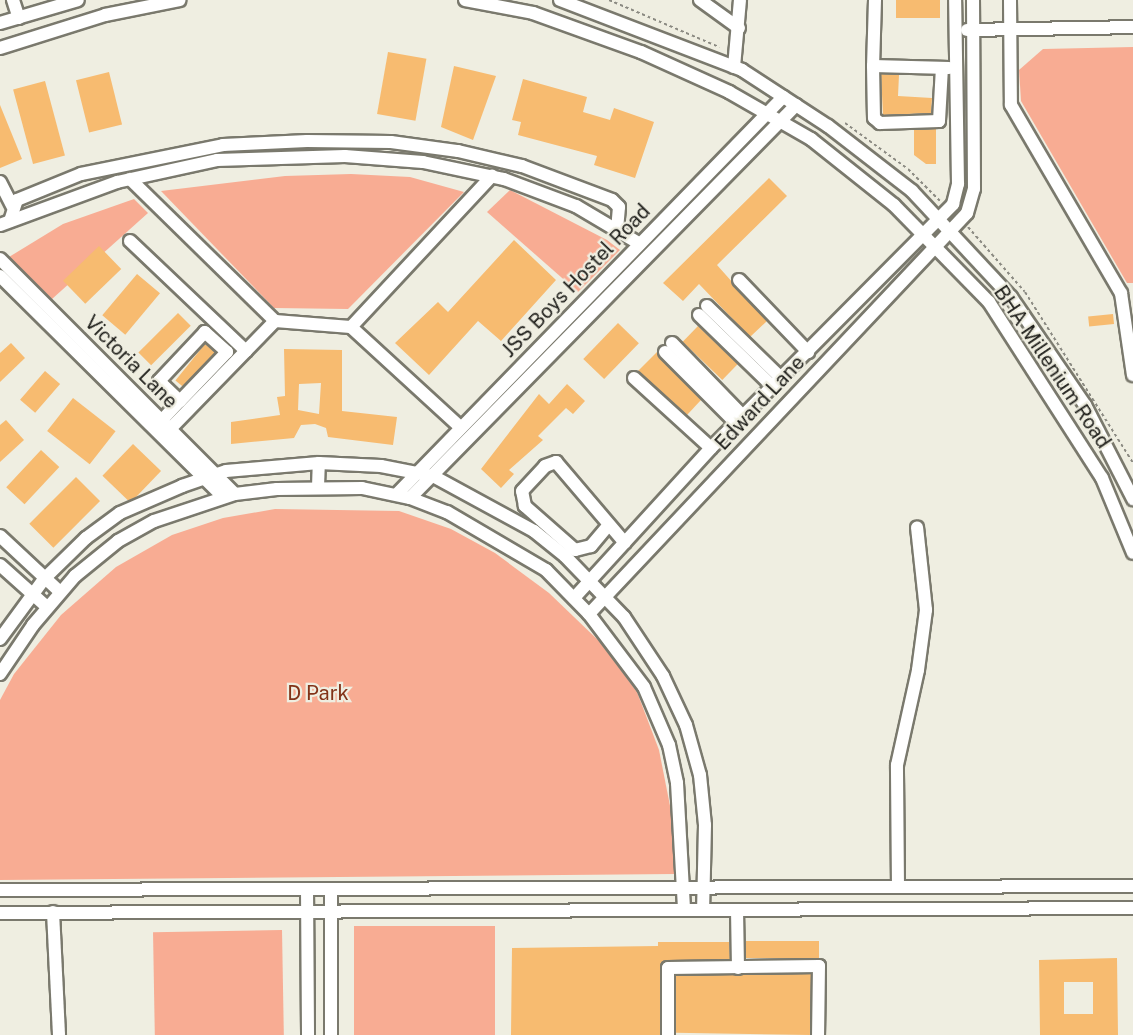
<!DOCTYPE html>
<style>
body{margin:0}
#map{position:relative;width:1133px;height:1035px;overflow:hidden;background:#efeee1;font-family:"Public Sans",sans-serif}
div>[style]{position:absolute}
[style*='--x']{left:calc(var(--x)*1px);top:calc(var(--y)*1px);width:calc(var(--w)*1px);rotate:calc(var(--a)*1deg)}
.green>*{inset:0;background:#f8ac93;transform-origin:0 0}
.building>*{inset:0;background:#f7bb70;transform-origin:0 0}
.path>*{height:2px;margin-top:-1px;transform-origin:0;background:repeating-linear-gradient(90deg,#8b8a82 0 3px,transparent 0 6px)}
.roads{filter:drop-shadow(2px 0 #7a796d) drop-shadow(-2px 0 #7a796d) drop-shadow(0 2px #7a796d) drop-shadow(0 -2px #7a796d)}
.minor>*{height:12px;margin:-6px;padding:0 6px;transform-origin:6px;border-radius:6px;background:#fff}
span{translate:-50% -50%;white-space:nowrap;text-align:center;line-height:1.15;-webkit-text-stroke:4.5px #efeee1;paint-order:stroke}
.street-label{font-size:20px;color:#1c1c18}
.park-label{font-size:20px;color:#823318}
</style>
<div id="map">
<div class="green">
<i style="clip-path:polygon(1133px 47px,1133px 283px,1127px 283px,1021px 101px,1019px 70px,1043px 49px)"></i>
<i style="clip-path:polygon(351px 174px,410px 177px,464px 192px,348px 309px,274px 308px,161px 191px,285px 176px)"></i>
<i style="clip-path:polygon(510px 190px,607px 240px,620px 250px,578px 292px,487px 212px)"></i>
<i style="clip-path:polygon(134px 199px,148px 213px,52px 299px,9px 257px,63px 224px)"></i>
<i style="clip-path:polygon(275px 509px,399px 511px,451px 529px,495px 553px,549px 593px,599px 641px,637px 692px,659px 750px,674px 826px,675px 874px,0 880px,0 700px,14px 674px,61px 615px,116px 567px,172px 535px,223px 518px)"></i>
<i style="left:495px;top:926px;width:109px;height:141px;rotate:90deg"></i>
<i style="left:282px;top:930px;width:105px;height:129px;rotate:89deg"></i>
</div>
<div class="building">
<i style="left:896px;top:0;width:44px;height:18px"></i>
<i style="left:388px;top:52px;width:39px;height:63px;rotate:10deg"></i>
<i style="clip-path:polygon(454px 66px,496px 76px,473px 140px,441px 127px)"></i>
<i style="left:109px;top:72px;width:54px;height:34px;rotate:76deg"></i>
<i style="clip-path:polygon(881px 74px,899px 75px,898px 96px,932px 98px,931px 113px,883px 115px)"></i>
<i style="clip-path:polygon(523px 79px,587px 97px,583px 112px,610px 120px,614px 108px,654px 122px,635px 178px,594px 165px,597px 156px,518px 135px,521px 122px,512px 120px)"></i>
<i style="left:45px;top:81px;width:77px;height:33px;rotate:75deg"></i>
<i style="clip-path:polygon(0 105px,22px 159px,0 168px)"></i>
<i style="clip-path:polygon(936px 129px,936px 164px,926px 164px,914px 155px,914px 130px)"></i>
<i style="clip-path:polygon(769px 178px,787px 196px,717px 265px,767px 321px,750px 337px,699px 284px,683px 301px,663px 283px)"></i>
<i style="clip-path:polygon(514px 240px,556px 280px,501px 341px,478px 321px,429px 375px,395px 343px,438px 302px,448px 312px)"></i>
<i style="left:99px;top:246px;width:32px;height:50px;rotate:46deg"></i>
<i style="left:137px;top:274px;width:30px;height:54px;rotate:40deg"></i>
<i style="left:178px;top:313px;width:18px;height:56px;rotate:45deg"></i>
<i style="left:1113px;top:314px;width:10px;height:25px;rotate:84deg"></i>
<i style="left:618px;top:323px;width:29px;height:50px;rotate:44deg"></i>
<i style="left:698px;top:326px;width:55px;height:22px;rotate:44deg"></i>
<i style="clip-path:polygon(11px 343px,25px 358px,0 382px,0 353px)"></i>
<i style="left:205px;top:344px;width:13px;height:47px;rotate:39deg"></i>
<i style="clip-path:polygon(evenodd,284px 349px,342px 350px,342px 411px,397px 417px,393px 445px,328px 437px,326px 428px,315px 424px,301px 425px,294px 438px,231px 444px,231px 422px,280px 415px,277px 397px,285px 396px,284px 349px,321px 383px,319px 414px,298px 410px,299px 384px,321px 383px)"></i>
<i style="clip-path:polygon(657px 352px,701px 400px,687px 415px,638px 371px)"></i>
<i style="left:45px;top:371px;width:20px;height:38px;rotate:41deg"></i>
<i style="clip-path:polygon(567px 384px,585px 401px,573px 414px,566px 408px,538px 436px,543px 440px,509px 470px,514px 474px,501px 488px,481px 469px,539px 394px,549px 404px)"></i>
<i style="left:73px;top:398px;width:54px;height:42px;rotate:38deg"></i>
<i style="clip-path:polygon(6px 420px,24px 440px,0 462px,0 425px)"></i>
<i style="left:133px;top:444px;width:39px;height:44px;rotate:44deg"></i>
<i style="left:41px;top:450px;width:25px;height:51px;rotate:43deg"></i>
<i style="left:76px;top:477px;width:34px;height:66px;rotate:45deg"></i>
<i style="left:819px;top:941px;width:17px;height:73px;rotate:90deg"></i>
<i style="clip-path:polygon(658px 942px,729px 942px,730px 959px,661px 963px,660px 1035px,511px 1035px,512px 948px,658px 946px)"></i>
<i style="clip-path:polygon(evenodd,1117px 958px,1118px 1035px,1040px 1035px,1039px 960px,1117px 958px,1064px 982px,1093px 982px,1093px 1014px,1064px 1014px,1064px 982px)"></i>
<i style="left:811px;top:974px;width:61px;height:135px;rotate:91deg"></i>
</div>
<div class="path">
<i style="--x:609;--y:0;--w:120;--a:23.1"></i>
<i style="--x:845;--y:123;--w:78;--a:36.1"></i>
<i style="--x:908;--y:169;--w:45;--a:45"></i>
<i style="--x:968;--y:227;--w:86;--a:48.8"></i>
<i style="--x:1025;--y:292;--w:202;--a:57.7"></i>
</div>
<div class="roads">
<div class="minor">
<i style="--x:13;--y:0;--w:19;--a:72"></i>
<i style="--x:465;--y:0;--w:69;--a:10.8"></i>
<i style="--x:533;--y:13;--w:115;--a:19.9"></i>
<i style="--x:641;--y:52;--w:97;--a:24.4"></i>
<i style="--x:729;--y:92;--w:95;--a:29.8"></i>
<i style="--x:811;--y:139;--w:106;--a:38.5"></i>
<i style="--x:894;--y:205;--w:136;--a:45.6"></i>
<i style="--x:989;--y:302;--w:209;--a:57.3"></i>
<i style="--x:1102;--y:478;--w:81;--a:67.5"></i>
<i style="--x:560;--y:0;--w:195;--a:21"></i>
<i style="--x:742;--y:70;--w:103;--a:33.1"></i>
<i style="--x:828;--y:126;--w:106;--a:37.7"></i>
<i style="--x:912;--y:191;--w:145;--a:47"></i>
<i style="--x:1011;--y:297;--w:131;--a:55.6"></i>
<i style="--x:1085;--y:405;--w:106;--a:62.9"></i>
<i style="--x:700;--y:0;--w:48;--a:35.7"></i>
<i style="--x:875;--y:0;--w:66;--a:91.7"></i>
<i style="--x:873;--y:66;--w:76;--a:1.5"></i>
<i style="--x:1010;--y:0;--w:105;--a:89.5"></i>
<i style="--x:1011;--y:105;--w:218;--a:59.7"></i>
<i style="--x:1121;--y:293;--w:83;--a:81.7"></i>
<i style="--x:0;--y:23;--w:81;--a:-16.4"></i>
<i style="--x:967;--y:30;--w:166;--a:-1"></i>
<i style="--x:0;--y:48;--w:110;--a:-17.4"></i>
<i style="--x:105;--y:15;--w:76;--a:-11.3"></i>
<i style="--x:873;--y:66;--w:52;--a:88.9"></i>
<i style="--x:874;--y:118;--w:8;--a:40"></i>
<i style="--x:880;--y:123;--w:59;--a:-1.9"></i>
<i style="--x:939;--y:121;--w:53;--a:-86.8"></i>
<i style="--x:734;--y:67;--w:67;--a:-84.9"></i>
<i style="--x:130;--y:179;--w:203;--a:44.4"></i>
<i style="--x:275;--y:321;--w:76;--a:4.5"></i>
<i style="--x:351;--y:327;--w:207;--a:-47"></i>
<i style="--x:0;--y:182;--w:27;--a:63"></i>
<i style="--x:10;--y:221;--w:22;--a:-72"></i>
<i style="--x:17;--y:200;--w:69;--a:-22.1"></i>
<i style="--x:81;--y:174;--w:145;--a:-11.5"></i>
<i style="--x:223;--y:145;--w:84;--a:-2.7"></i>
<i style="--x:307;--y:141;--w:84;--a:0.7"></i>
<i style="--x:391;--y:142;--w:68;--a:7.7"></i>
<i style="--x:458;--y:151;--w:66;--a:13.2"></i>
<i style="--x:522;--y:166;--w:96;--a:20.7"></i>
<i style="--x:612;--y:200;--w:10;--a:45"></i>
<i style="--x:619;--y:207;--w:23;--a:95"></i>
<i style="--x:0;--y:225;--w:125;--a:-20.2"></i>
<i style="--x:117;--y:182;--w:102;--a:-12.4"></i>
<i style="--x:217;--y:160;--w:128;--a:-1.8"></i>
<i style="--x:345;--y:156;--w:78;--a:4.4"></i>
<i style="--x:423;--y:162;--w:83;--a:11.9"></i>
<i style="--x:504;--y:179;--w:77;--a:20.6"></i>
<i style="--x:576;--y:206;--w:74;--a:30.7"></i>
<i style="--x:130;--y:241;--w:160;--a:43.5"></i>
<i style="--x:0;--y:259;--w:332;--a:45"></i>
<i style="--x:0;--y:276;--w:314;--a:44.7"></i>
<i style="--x:739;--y:280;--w:100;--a:46.2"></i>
<i style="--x:707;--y:306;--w:103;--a:44.2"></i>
<i style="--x:699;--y:315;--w:103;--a:44.2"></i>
<i style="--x:351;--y:327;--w:148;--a:42.5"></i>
<i style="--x:672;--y:343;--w:102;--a:45.8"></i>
<i style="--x:665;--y:352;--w:100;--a:45"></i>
<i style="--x:634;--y:378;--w:104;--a:42.3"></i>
<i style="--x:162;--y:420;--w:26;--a:-47"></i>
<i style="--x:180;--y:401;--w:68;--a:-46.2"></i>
<i style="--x:227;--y:352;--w:30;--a:-138"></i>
<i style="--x:205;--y:332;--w:67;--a:133.2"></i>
<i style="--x:159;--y:381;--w:29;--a:44"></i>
<i style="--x:170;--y:429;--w:151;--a:-45.8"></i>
<i style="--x:318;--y:487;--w:24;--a:-88"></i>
<i style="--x:397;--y:494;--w:554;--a:-45.8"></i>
<i style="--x:410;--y:498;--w:551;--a:-45.51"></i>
<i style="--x:607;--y:527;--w:25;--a:130"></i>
<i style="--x:591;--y:546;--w:16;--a:166"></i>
<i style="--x:575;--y:550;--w:67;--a:-138.7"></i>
<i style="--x:525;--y:506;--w:15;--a:-101"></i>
<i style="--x:522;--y:491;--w:34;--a:-47"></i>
<i style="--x:545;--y:466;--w:12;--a:-20"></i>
<i style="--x:556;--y:462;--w:106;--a:49.6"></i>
<i style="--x:0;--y:536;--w:82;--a:43"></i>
<i style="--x:0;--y:565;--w:63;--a:41.8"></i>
<i style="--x:574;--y:598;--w:203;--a:-47.6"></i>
<i style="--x:711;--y:448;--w:344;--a:-45.2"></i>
<i style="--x:953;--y:204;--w:21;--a:-76"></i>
<i style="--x:958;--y:184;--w:184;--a:-90.9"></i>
<i style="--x:589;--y:614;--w:551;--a:-46.69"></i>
<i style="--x:967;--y:213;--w:25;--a:-74"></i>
<i style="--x:974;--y:189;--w:189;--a:-90.3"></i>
<i style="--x:0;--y:639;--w:74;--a:-53.7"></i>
<i style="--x:44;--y:579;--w:59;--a:-44.3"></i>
<i style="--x:86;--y:538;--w:42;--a:-36.3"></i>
<i style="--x:120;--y:513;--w:68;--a:-23.5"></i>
<i style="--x:182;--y:486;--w:46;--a:-18.8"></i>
<i style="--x:226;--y:471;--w:93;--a:-4.9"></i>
<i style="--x:319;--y:463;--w:62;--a:2.8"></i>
<i style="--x:381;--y:466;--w:53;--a:10.9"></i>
<i style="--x:433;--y:476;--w:115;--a:28.6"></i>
<i style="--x:534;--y:531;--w:40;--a:39"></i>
<i style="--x:565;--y:556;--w:85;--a:46"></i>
<i style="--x:624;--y:617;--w:71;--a:56.5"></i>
<i style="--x:663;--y:676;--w:54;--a:64.9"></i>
<i style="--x:686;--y:725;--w:52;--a:74.4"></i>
<i style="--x:700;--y:775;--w:50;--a:84.3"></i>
<i style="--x:705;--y:825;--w:85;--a:91.3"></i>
<i style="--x:0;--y:674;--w:59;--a:-56"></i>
<i style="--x:33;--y:625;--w:65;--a:-49.4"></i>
<i style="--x:75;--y:576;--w:55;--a:-39.1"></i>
<i style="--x:118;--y:541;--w:41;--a:-29.1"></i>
<i style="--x:154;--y:521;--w:85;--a:-18.4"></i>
<i style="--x:235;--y:494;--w:42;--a:-6.8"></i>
<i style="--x:277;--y:489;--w:85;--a:-0.7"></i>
<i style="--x:362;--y:488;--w:49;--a:11.8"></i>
<i style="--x:410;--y:498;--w:40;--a:21"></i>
<i style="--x:447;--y:512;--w:115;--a:30.4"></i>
<i style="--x:546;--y:570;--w:62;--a:45.7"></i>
<i style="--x:589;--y:614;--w:91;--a:53"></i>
<i style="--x:644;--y:687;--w:63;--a:66.7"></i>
<i style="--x:669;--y:745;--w:39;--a:78"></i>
<i style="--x:677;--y:783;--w:127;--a:86.8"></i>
<i style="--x:898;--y:887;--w:122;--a:-90.5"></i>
<i style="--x:897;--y:765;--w:97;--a:-77.5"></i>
<i style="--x:918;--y:670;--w:61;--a:-82.4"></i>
<i style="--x:926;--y:610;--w:83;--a:-96.2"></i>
<i style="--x:307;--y:889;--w:146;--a:89.6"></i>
<i style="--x:331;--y:889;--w:146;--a:90"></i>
<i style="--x:0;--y:890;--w:1133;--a:-0.2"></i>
<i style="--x:737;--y:910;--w:58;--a:89"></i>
<i style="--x:53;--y:912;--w:123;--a:87.2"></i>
<i style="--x:0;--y:913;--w:1133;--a:-0.25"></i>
<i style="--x:668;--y:1035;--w:67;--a:-90"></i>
<i style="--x:668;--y:968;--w:151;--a:-0.8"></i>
<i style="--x:819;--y:966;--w:69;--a:90.8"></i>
</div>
</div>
<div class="street-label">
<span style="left:576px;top:281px;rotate:-46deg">JSS Boys Hostel Road</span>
<span style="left:131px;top:362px;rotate:45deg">Victoria Lane</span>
<span style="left:1052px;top:367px;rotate:56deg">BHA Millenium Road</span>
<span style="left:760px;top:403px;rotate:-47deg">Edward Lane</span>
</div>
<div class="park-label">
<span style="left:318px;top:693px">D Park</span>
</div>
</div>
